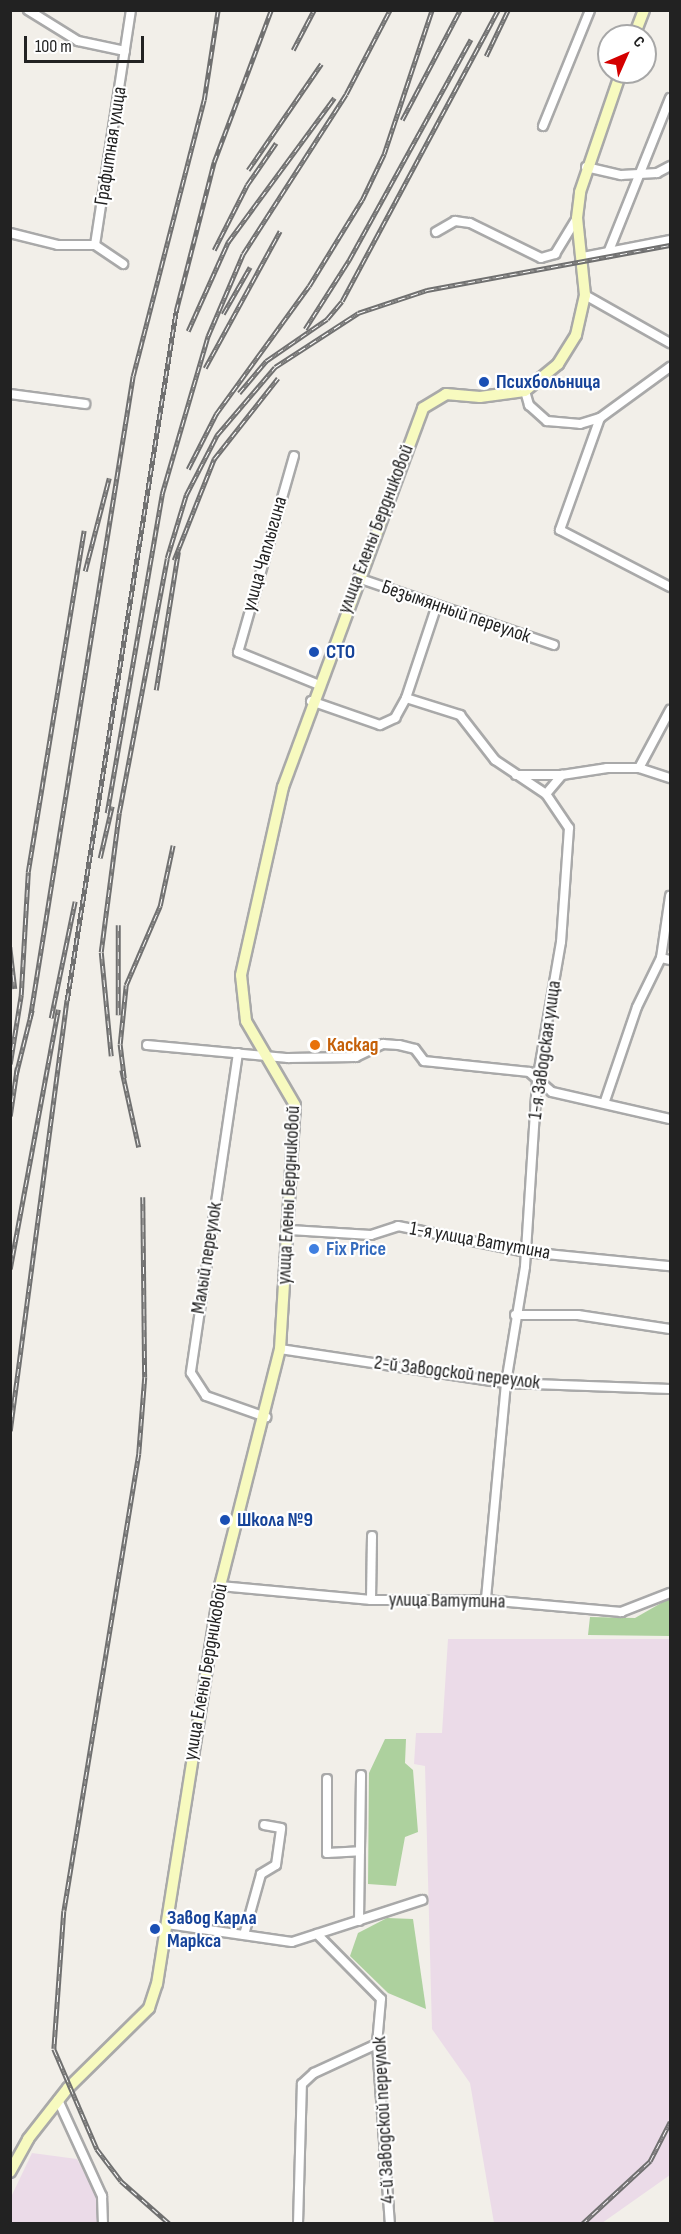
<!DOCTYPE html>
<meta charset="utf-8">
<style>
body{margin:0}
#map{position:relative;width:681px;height:2234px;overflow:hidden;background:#f2efe9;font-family:"Sofia Sans Condensed",sans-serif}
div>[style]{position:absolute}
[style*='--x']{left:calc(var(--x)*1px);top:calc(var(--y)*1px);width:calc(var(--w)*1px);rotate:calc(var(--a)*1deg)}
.industrial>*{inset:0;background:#ebdbe8}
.forest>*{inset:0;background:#add19e}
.roads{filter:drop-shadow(2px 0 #a9a9a9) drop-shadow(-2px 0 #a9a9a9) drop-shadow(0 2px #a9a9a9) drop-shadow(0 -2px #a9a9a9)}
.street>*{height:8px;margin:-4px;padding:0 4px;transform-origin:4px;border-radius:4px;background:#fff}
.secondary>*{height:10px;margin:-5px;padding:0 5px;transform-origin:5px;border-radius:5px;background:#f7fabf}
.rail>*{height:4.5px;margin-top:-2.25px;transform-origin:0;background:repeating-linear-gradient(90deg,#fff 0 7px,#707070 0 14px);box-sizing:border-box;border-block:2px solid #707070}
.dots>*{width:16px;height:16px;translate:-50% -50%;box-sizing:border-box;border:3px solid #fff;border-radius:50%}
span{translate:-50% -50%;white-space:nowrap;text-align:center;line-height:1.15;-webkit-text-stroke:4.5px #fff;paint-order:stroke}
.street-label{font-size:20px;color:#222}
.transit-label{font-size:20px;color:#164399;font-weight:700}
.left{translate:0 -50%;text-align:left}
.food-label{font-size:20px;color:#c56008;font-weight:700}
.shop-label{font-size:20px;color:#366cbe;font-weight:700}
.frame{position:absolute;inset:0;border:12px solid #222;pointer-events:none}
.north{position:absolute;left:597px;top:24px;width:60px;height:60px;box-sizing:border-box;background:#fff;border:2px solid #a7a7a7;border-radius:50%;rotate:45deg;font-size:16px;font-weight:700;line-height:24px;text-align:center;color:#222}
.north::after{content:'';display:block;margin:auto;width:21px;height:27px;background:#d40000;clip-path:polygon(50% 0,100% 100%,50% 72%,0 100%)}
.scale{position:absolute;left:24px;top:36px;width:120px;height:27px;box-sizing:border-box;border:3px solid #222;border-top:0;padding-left:8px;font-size:18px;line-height:21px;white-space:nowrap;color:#222;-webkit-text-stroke:4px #fff;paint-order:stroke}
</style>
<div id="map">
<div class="industrial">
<i style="clip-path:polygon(448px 1639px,670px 1639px,670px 2175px,602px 2223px,494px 2223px,470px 2083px,432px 2029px,425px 1766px,414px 1764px,416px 1733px,442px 1733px)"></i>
<i style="clip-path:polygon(32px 2153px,77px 2159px,98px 2199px,99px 2223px,11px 2223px,11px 2197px)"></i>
</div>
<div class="forest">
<i style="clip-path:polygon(670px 1598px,670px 1636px,588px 1635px,590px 1617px,635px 1618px)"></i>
<i style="clip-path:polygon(385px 1739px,406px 1739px,405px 1763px,413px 1770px,418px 1832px,405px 1837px,396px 1886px,368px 1884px,369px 1773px)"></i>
<i style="clip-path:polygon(387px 1918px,413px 1919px,426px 2009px,388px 1993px,350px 1956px,358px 1933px)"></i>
</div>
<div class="roads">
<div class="street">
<i style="--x:28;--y:10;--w:59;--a:31.8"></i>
<i style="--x:78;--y:41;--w:48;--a:12"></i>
<i style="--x:543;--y:126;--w:125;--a:-67.9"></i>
<i style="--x:586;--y:167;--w:36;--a:13"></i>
<i style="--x:621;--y:175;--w:36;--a:-3"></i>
<i style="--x:657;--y:173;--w:15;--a:-28"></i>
<i style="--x:436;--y:232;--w:22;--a:-30"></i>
<i style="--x:455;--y:221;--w:15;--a:8"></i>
<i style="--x:470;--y:223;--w:79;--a:26.2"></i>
<i style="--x:541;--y:258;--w:15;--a:-16"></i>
<i style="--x:555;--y:254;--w:42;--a:-58.6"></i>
<i style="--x:10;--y:233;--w:49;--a:14"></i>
<i style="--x:58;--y:245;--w:37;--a:0"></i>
<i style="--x:95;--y:245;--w:34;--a:34"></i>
<i style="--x:95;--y:245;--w:238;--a:-81.3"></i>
<i style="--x:608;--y:253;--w:167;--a:-68.2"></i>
<i style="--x:583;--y:257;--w:89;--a:-11.1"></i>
<i style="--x:585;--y:295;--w:98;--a:29.5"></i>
<i style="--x:525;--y:391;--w:15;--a:74"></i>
<i style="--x:529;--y:405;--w:24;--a:42"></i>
<i style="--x:547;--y:421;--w:33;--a:5"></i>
<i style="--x:580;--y:424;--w:21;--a:-17"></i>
<i style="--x:600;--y:418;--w:87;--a:-36.1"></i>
<i style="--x:10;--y:394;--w:76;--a:7.6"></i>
<i style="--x:600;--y:418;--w:119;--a:109.7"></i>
<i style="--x:560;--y:530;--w:124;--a:27.4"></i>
<i style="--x:294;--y:456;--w:204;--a:105.9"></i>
<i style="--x:238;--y:652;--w:85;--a:22.1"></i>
<i style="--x:358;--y:578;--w:207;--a:18.9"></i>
<i style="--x:406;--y:698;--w:98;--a:-71.6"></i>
<i style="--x:311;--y:701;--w:73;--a:19.2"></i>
<i style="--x:380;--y:725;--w:17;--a:-25"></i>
<i style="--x:395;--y:718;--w:23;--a:-61"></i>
<i style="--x:406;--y:698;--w:57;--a:17.5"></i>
<i style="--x:460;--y:715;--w:57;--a:52.1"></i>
<i style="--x:495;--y:760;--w:61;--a:33.7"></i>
<i style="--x:546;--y:794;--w:41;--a:55.9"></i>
<i style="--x:569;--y:828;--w:114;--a:94"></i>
<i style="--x:561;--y:942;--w:141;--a:99.8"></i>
<i style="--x:537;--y:1081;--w:186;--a:93.7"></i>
<i style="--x:525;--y:1267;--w:118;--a:99.3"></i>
<i style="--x:506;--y:1383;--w:218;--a:95.3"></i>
<i style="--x:639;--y:768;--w:66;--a:-61.9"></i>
<i style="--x:516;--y:775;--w:46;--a:0"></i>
<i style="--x:546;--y:794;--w:25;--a:-50"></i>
<i style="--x:562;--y:775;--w:46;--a:-8.8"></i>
<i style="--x:607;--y:768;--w:32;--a:0"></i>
<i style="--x:639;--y:768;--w:33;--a:18"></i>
<i style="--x:661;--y:958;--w:9;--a:13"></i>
<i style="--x:147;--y:1045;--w:142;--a:5.3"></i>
<i style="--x:288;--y:1058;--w:68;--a:-0.8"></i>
<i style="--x:356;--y:1057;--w:30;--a:-26"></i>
<i style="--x:383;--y:1044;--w:16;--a:4"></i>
<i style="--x:399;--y:1045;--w:16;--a:14"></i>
<i style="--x:415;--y:1049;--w:15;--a:53"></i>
<i style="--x:424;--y:1061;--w:106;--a:6"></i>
<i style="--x:529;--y:1072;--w:30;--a:41"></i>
<i style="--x:552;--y:1092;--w:121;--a:12.9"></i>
<i style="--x:238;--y:1053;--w:323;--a:98.4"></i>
<i style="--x:191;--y:1373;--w:27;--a:57"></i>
<i style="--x:206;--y:1396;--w:64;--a:19.3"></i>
<i style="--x:605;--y:1101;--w:99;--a:-71.2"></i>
<i style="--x:637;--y:1007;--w:55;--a:-63.9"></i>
<i style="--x:661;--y:958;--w:63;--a:-81.7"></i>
<i style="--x:290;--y:1230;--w:81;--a:3.5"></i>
<i style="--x:371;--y:1235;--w:28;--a:-18"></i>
<i style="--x:398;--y:1226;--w:131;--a:11.5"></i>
<i style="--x:526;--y:1252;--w:145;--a:5.6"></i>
<i style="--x:515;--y:1315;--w:63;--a:0"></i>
<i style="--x:578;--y:1315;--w:93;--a:8.7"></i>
<i style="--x:280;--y:1349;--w:229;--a:8.6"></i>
<i style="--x:506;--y:1383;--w:164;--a:2.1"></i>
<i style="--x:220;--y:1586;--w:152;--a:5.3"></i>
<i style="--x:371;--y:1600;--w:115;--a:0"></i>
<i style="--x:486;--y:1600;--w:136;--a:5.1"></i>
<i style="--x:621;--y:1612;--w:53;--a:-21.2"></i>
<i style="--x:371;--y:1600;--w:64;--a:-89.1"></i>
<i style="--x:327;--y:1779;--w:74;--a:90"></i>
<i style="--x:327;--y:1853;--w:33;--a:-3"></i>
<i style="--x:359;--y:1921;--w:146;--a:-89.2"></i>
<i style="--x:167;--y:1924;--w:126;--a:8.2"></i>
<i style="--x:292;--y:1942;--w:137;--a:-17.9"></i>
<i style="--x:317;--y:1934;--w:91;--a:45.4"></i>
<i style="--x:381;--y:1999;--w:45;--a:95.1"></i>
<i style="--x:377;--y:2044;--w:180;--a:85.9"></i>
<i style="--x:244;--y:1935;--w:63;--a:-74.4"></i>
<i style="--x:261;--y:1874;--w:17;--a:-31"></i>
<i style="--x:276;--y:1865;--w:37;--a:-82"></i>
<i style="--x:281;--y:1828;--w:17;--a:-170"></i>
<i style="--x:58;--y:2100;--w:106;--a:65.4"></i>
<i style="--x:102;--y:2196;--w:28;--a:88"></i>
<i style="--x:298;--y:2224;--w:140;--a:-88.4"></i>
<i style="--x:302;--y:2084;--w:16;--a:-43"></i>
<i style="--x:314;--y:2073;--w:69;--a:-24.7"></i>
</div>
<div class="secondary">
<i style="--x:634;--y:36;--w:28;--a:-69"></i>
<i style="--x:10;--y:2172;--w:38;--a:-61"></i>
<i style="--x:28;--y:2139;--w:65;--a:-51.9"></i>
<i style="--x:68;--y:2088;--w:114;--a:-44.6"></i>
<i style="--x:149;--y:2008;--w:25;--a:-72"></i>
<i style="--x:157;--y:1984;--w:403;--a:-81"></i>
<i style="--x:220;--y:1586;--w:244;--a:-75.8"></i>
<i style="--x:280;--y:1349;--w:244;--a:-86.5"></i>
<i style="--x:295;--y:1105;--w:97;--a:-120.3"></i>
<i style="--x:246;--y:1021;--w:46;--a:-96.2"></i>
<i style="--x:241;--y:975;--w:193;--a:-77.4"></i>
<i style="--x:283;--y:787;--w:404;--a:-69.7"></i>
<i style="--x:423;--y:408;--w:27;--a:-31"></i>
<i style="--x:446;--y:394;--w:34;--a:5"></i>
<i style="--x:480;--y:397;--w:45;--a:-7.6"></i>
<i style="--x:525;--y:391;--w:43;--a:-39.3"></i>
<i style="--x:558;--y:364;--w:34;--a:-58"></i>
<i style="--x:576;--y:335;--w:41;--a:-77.3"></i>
<i style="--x:585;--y:295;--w:77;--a:-95.9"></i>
<i style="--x:577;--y:218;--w:26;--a:-83"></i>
<i style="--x:580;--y:192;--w:127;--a:-71.1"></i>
</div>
</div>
<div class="rail">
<i style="--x:293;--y:50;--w:45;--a:-62.3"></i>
<i style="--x:486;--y:56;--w:51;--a:-64.4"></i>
<i style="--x:402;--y:120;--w:124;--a:-62.2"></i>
<i style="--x:248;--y:170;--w:129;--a:-55.4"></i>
<i style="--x:214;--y:250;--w:73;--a:-63.1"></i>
<i style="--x:247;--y:185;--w:51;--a:-55.4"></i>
<i style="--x:223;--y:314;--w:54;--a:-60.1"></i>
<i style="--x:305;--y:329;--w:82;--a:-57.5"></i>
<i style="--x:349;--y:260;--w:252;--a:-61.1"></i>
<i style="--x:188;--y:331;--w:98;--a:-65.8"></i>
<i style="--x:228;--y:242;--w:179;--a:-53.6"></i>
<i style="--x:205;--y:368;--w:156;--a:-61.3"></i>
<i style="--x:239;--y:393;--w:42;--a:-49.8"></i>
<i style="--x:266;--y:361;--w:74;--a:-34.5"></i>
<i style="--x:327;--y:319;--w:23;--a:-50"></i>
<i style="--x:342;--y:301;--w:330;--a:-61.8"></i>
<i style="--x:188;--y:469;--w:62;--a:-63"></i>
<i style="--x:216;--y:414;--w:158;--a:-54"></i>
<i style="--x:309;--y:286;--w:101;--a:-58.4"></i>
<i style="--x:362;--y:200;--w:51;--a:-64.4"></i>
<i style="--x:384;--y:154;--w:152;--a:-71.6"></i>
<i style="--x:174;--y:560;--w:109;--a:-68.4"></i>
<i style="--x:214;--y:459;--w:103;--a:-51.7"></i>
<i style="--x:85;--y:571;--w:96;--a:-75.5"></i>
<i style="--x:156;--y:690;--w:140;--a:-80.9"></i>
<i style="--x:107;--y:813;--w:324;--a:-80.2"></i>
<i style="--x:162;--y:494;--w:165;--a:-73.8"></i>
<i style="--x:208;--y:336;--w:89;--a:-66.9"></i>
<i style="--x:243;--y:254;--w:190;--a:-57.2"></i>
<i style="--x:346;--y:94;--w:95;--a:-62.4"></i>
<i style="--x:100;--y:858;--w:53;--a:-77"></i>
<i style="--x:10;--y:947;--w:42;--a:83.2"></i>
<i style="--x:118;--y:1015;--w:90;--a:-90"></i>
<i style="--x:30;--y:1018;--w:650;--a:-80.89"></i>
<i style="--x:133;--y:376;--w:285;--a:-75.6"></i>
<i style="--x:204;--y:100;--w:91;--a:-81.2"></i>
<i style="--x:51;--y:1018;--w:119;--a:-78.4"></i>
<i style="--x:111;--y:1056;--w:104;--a:-95.5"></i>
<i style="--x:101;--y:952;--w:140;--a:-82.6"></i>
<i style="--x:119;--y:813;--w:259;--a:-79.3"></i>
<i style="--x:167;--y:558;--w:66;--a:-73.2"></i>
<i style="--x:186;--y:495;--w:68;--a:-62.7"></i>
<i style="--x:217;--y:435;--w:89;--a:-49.5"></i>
<i style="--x:275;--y:367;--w:99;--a:-33"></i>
<i style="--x:358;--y:313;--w:73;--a:-18.4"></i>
<i style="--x:427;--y:290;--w:247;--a:-10.5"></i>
<i style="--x:10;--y:1064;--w:70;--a:-80.9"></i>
<i style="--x:21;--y:995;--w:123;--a:-86.7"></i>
<i style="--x:28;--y:872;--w:346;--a:-80.7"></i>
<i style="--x:122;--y:1070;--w:79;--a:77.6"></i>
<i style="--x:16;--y:1074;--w:66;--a:-76"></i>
<i style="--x:124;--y:1078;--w:34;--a:-97"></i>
<i style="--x:120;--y:1044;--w:59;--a:-84.2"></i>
<i style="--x:126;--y:985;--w:86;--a:-66.7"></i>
<i style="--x:160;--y:906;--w:62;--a:-78"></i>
<i style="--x:10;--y:1116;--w:49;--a:-81.7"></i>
<i style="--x:143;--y:1197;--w:180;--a:89.4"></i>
<i style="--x:145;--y:1377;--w:77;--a:94.5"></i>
<i style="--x:139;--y:1454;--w:463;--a:99.3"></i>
<i style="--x:64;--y:1911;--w:138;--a:94.1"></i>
<i style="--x:54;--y:2049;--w:109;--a:66.7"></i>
<i style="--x:97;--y:2149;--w:40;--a:53"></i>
<i style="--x:121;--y:2181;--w:65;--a:41.3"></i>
<i style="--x:10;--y:1269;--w:264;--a:-79.5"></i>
<i style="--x:10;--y:1431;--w:435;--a:-82.5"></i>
<i style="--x:67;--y:1000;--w:698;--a:-81.01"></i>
<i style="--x:176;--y:311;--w:154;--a:-75.7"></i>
<i style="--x:214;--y:162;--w:162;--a:-69.4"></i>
<i style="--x:582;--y:2224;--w:93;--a:-42.8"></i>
<i style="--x:650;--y:2161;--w:44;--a:-62.9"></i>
</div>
<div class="dots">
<i style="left:484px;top:382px;background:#1a4fb4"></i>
<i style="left:314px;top:652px;background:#1a4fb4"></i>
<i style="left:315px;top:1045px;background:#e8710a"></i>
<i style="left:314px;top:1249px;background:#3f7fe0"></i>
<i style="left:225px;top:1520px;background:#1a4fb4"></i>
<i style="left:155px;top:1929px;background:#1a4fb4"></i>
</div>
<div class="street-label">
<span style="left:111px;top:146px;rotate:-81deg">Графитная улица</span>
<span style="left:376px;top:529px;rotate:-69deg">улица Елены Бердниковой</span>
<span style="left:265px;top:554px;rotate:-74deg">улица Чаплыгина</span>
<span style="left:456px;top:612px;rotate:19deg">Безымянный переулок</span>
<span style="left:545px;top:1050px;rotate:-82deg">1-я Заводская улица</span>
<span style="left:289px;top:1195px;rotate:-87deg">улица Елены Бердниковой</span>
<span style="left:480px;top:1241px;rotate:10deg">1-я улица Ватутина</span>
<span style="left:207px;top:1258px;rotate:-81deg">Малый переулок</span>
<span style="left:457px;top:1373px;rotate:7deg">2-й Заводской переулок</span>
<span style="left:447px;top:1601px;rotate:1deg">улица Ватутина</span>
<span style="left:206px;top:1672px;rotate:-80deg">улица Елены Бердниковой</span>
<span style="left:384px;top:2120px;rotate:-93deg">4-й Заводской переулок</span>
</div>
<div class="transit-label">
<span class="left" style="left:496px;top:382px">Психбольница</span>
<span class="left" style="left:326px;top:652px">СТО</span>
<span class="left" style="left:237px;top:1520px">Школа №9</span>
<span class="left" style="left:167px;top:1930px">Завод Карла<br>Маркса</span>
</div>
<div class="food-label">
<span class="left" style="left:327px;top:1045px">Каскад</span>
</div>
<div class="shop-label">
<span class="left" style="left:326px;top:1249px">Fix Price</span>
</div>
<div class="frame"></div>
<div class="north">С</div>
<div class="scale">100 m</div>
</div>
